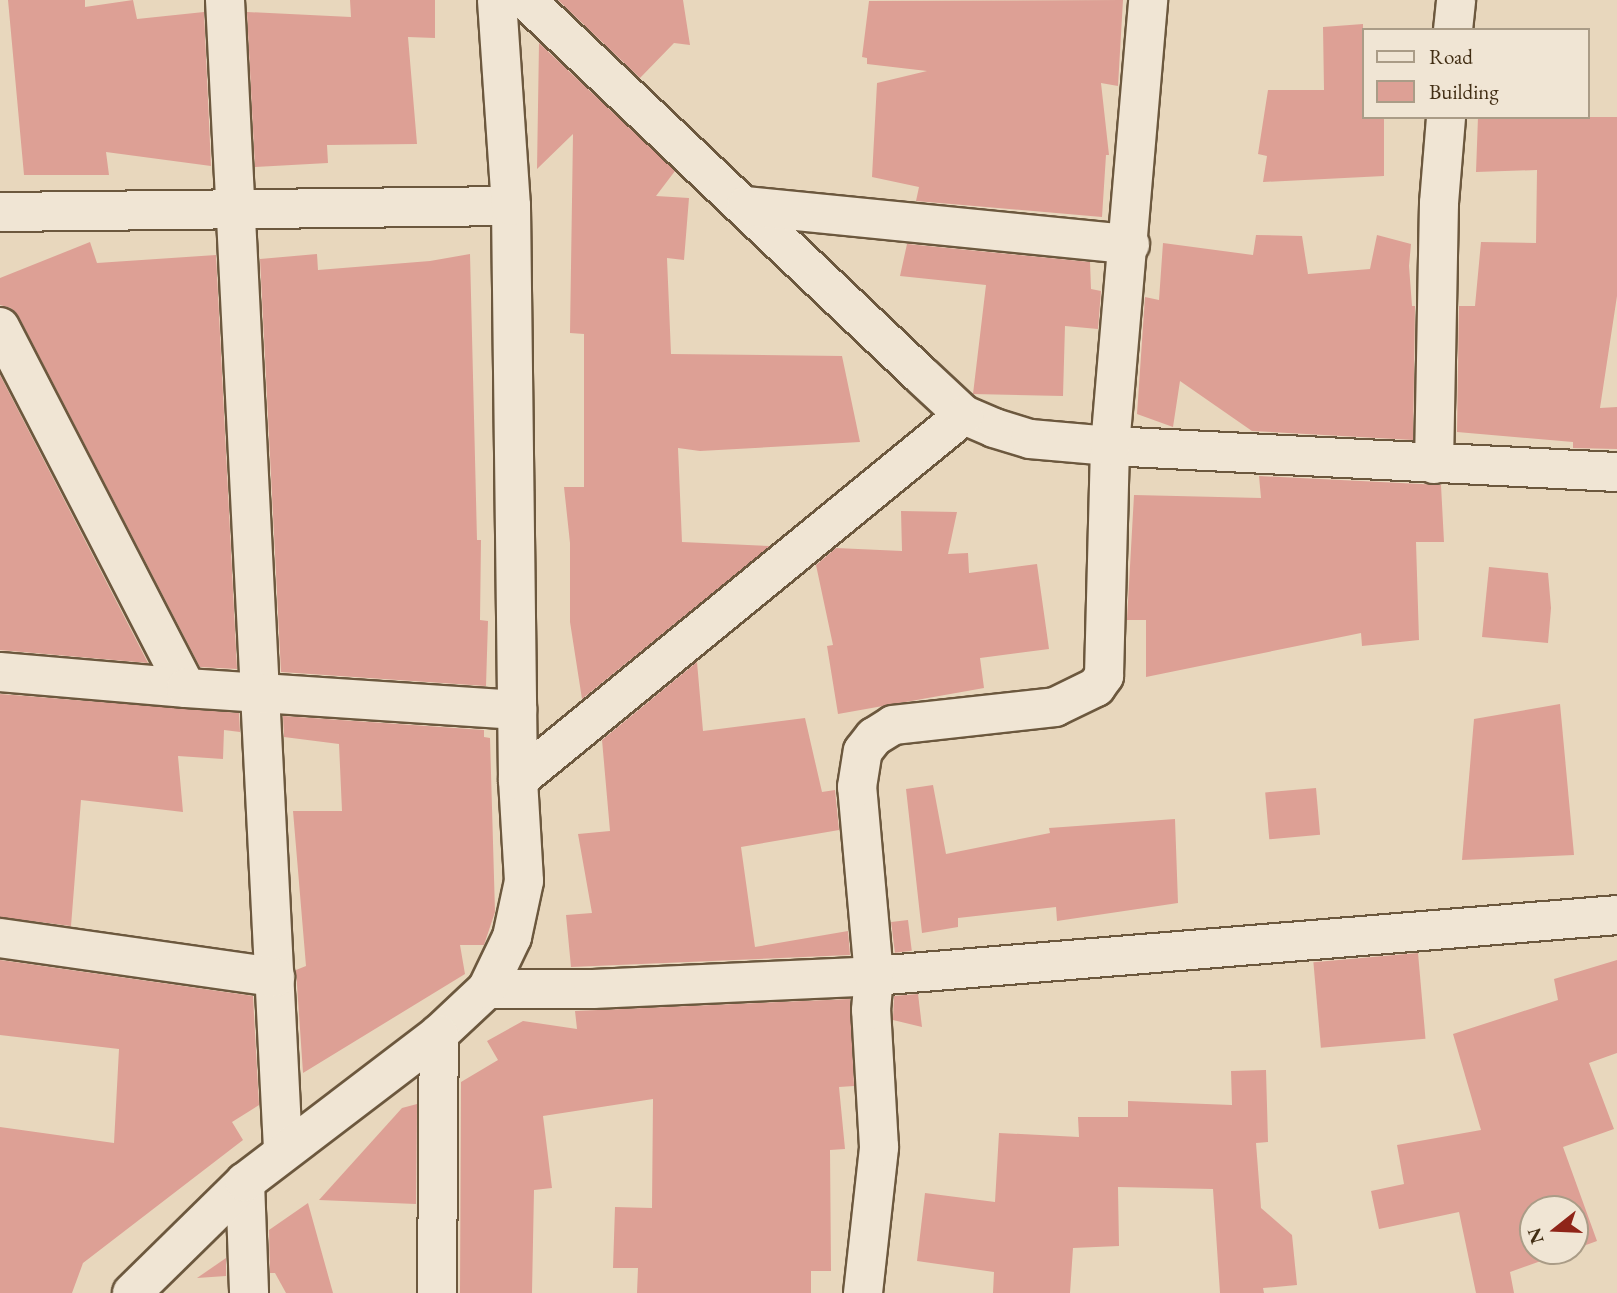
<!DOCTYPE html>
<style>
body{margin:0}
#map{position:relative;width:1617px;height:1293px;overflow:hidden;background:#e8d7bd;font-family:"EB Garamond",serif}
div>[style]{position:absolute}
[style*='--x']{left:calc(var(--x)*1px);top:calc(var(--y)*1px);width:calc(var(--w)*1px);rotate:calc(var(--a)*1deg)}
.building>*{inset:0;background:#dda095;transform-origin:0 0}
.roads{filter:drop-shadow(2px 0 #6c583e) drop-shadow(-2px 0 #6c583e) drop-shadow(0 2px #6c583e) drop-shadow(0 -2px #6c583e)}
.minor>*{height:38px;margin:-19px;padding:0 19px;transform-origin:19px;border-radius:19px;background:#f0e5d4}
span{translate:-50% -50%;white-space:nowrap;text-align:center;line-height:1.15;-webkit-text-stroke:5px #f0e5d4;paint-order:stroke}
.legend{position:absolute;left:1362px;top:28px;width:228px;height:91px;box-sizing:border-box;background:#f0e5d4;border:2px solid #aa9c87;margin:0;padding:9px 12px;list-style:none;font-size:21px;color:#422e14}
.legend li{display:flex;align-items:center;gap:14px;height:35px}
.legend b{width:35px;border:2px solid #aa9c87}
.north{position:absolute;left:1519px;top:1195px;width:70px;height:70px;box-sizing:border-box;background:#f0e5d4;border:2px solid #aa9c87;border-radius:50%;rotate:252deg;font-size:19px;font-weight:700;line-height:28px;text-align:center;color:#422e14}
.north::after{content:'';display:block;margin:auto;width:24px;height:32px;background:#8f2418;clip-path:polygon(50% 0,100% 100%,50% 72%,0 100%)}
</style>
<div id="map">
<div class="building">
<i style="clip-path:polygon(8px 0,85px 0,85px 7px,133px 0,137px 19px,204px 12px,211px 166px,106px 152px,109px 175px,24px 175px)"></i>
<i style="clip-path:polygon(350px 0,435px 0,435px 38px,408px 37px,417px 144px,327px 145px,328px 163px,255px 167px,247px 12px,351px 17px)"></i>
<i style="clip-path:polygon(558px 0,683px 0,690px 45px,674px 43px,640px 78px)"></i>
<i style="clip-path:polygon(1123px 0,1118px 86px,1101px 83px,1109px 155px,1106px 155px,1102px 217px,916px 201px,919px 187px,872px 177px,877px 83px,927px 71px,867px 64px,867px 58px,862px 57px,869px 1px)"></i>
<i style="clip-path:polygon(1363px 24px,1363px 117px,1384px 117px,1384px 176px,1263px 182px,1267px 156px,1258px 154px,1268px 90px,1324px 90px,1323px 27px)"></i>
<i style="clip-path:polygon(539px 43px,675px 171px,656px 196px,689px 198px,684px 260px,667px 258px,671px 354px,842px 356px,860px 442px,700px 451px,678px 448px,682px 542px,770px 546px,582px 699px,570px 622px,570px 543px,564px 487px,584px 487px,584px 334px,570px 333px,573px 134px,537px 169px)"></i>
<i style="clip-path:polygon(1478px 117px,1617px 117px,1617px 296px,1600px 408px,1617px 407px,1617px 449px,1573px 448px,1573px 442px,1457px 432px,1459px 306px,1475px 306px,1481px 242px,1536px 243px,1537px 170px,1476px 172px)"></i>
<i style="clip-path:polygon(1256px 235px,1302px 236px,1308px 274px,1370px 269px,1377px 235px,1411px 244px,1409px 266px,1412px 306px,1415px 306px,1413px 440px,1252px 431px,1180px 381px,1173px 427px,1137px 414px,1145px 297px,1159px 300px,1163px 243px,1253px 255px)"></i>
<i style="clip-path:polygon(90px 242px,97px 263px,216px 255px,237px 669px,200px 667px,19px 317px,11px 308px,0 305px,0 278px)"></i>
<i style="clip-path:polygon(907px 244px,1090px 262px,1091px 289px,1101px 291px,1098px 329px,1065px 326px,1063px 396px,973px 394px,986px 285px,900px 276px)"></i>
<i style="clip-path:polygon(317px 254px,318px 270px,430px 261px,470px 254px,477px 540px,481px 540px,480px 620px,488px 621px,486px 686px,281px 672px,260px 259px)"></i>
<i style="clip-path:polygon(0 375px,148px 663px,0 650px)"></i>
<i style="clip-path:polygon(1259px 476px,1441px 485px,1444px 542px,1416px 542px,1419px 640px,1362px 646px,1361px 633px,1146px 677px,1146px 620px,1127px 620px,1134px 495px,1261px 498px)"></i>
<i style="clip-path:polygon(901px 511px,957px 512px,948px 554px,968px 553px,969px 573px,1037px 564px,1049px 649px,980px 658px,984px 688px,838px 714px,827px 646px,833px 645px,816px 565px,836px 548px,902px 551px)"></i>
<i style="clip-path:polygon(1489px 567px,1548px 573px,1551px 608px,1548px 643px,1482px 637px)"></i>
<i style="clip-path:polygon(697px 662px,703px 731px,805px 718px,822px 792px,835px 790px,839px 830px,741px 847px,755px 947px,848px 931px,850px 955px,571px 967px,566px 915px,592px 913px,578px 834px,610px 831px,602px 740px)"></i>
<i style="clip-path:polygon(0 694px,239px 713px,240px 732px,224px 730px,223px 759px,178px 756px,183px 812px,81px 800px,71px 926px,0 917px)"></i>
<i style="clip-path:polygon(1560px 704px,1574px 855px,1462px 860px,1474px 719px)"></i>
<i style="clip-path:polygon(283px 716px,484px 730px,484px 737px,490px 738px,495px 912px,484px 945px,460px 945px,465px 974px,303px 1073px,296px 970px,306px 966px,293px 811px,342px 811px,339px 744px,284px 737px)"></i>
<i style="clip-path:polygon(933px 785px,946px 854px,1050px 833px,1049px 828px,1175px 819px,1178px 903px,1057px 921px,1056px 907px,958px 918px,958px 927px,922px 933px,906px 789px)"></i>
<i style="left:1316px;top:788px;width:47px;height:51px;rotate:85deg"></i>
<i style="left:908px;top:920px;width:31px;height:17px;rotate:83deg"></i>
<i style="left:1418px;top:953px;width:86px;height:105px;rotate:85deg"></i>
<i style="clip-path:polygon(0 960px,253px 996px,259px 1105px,232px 1122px,243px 1140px,83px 1263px,72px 1293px,0 1293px,0 1127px,114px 1143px,119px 1049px,0 1035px)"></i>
<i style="clip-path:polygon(1617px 960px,1617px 1053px,1589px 1063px,1614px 1129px,1563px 1147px,1597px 1241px,1575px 1249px,1575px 1209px,1533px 1209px,1533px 1251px,1569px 1251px,1510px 1272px,1514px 1293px,1476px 1293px,1459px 1212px,1379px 1229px,1371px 1191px,1404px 1184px,1397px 1145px,1481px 1130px,1453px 1034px,1558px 1000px,1554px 979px)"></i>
<i style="clip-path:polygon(918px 994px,922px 1027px,893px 1020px,894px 996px)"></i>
<i style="clip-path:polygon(850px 999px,854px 1086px,839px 1087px,845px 1149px,830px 1150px,831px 1271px,811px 1271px,811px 1293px,637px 1293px,638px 1268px,613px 1268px,615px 1207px,652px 1208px,653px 1099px,543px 1116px,552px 1188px,534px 1190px,532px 1293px,460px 1293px,461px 1082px,498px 1060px,487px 1041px,523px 1021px,577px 1029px,575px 1011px)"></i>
<i style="clip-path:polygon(1266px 1070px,1268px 1142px,1256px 1143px,1261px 1208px,1292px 1235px,1297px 1285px,1263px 1288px,1264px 1293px,1220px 1293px,1213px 1189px,1118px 1187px,1119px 1246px,1073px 1248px,1070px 1293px,993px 1293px,994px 1272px,917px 1261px,925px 1193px,995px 1202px,999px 1133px,1079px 1137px,1078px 1117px,1128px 1117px,1128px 1101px,1232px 1105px,1231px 1071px)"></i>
<i style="clip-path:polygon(417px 1104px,416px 1204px,319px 1200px,402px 1108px)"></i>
<i style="clip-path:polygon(308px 1203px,333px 1293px,286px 1293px,275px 1273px,270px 1273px,269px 1230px)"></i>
<i style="clip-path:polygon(226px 1258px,226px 1276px,197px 1278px)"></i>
</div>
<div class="roads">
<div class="minor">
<i style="--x:225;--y:0;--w:1151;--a:87.11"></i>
<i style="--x:526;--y:0;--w:546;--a:43.52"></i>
<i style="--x:922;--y:376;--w:57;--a:42.9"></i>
<i style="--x:964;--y:415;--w:33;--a:23"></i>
<i style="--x:994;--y:428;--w:38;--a:17"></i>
<i style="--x:1030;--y:439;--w:80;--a:5"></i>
<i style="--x:1110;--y:446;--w:508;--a:2.94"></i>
<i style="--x:1453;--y:30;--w:30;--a:-84"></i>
<i style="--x:746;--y:206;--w:386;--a:5.7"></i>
<i style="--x:0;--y:212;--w:511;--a:-0.67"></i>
<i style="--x:0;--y:327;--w:406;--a:62.7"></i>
<i style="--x:1434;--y:464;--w:261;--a:-88.9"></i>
<i style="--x:1439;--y:203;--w:86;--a:-85.3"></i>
<i style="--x:0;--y:672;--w:187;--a:4.9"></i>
<i style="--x:186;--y:688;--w:332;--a:3.8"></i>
<i style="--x:518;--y:780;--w:576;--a:-39.3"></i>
<i style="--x:0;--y:938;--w:278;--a:8.1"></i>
<i style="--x:487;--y:989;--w:106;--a:0"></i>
<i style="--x:593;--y:989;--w:281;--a:-2.6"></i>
<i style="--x:874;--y:976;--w:745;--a:-4.69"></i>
<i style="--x:245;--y:1182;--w:111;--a:87.9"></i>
<i style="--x:132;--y:1293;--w:158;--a:-44.5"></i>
<i style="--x:245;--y:1182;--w:244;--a:-37.3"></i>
<i style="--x:439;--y:1034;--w:66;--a:-43.2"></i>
<i style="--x:487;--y:989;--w:58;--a:-64.3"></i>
<i style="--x:512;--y:937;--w:57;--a:-77.9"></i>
<i style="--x:524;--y:881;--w:101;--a:-93.4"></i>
<i style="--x:518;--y:780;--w:574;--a:-90.7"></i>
<i style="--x:511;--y:206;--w:206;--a:-93.9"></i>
<i style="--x:437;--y:1293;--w:259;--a:-89.6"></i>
<i style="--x:863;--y:1293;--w:147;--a:-83.7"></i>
<i style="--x:879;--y:1147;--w:137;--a:-93.3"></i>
<i style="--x:871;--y:1010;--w:34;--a:-85"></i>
<i style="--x:874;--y:976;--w:190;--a:-95.1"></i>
<i style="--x:857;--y:787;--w:36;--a:-81"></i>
<i style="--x:863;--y:751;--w:18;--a:-52"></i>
<i style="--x:874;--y:737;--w:22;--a:-32"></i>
<i style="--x:893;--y:725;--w:163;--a:-6.3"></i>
<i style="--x:1055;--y:707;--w:46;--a:-26"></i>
<i style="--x:1096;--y:687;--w:14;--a:-54"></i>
<i style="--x:1104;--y:676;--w:230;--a:-88.5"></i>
<i style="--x:1110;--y:446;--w:448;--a:-85.1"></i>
</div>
</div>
<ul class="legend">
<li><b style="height:9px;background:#f0e5d4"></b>Road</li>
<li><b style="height:19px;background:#dda095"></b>Building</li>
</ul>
<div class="north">N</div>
</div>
